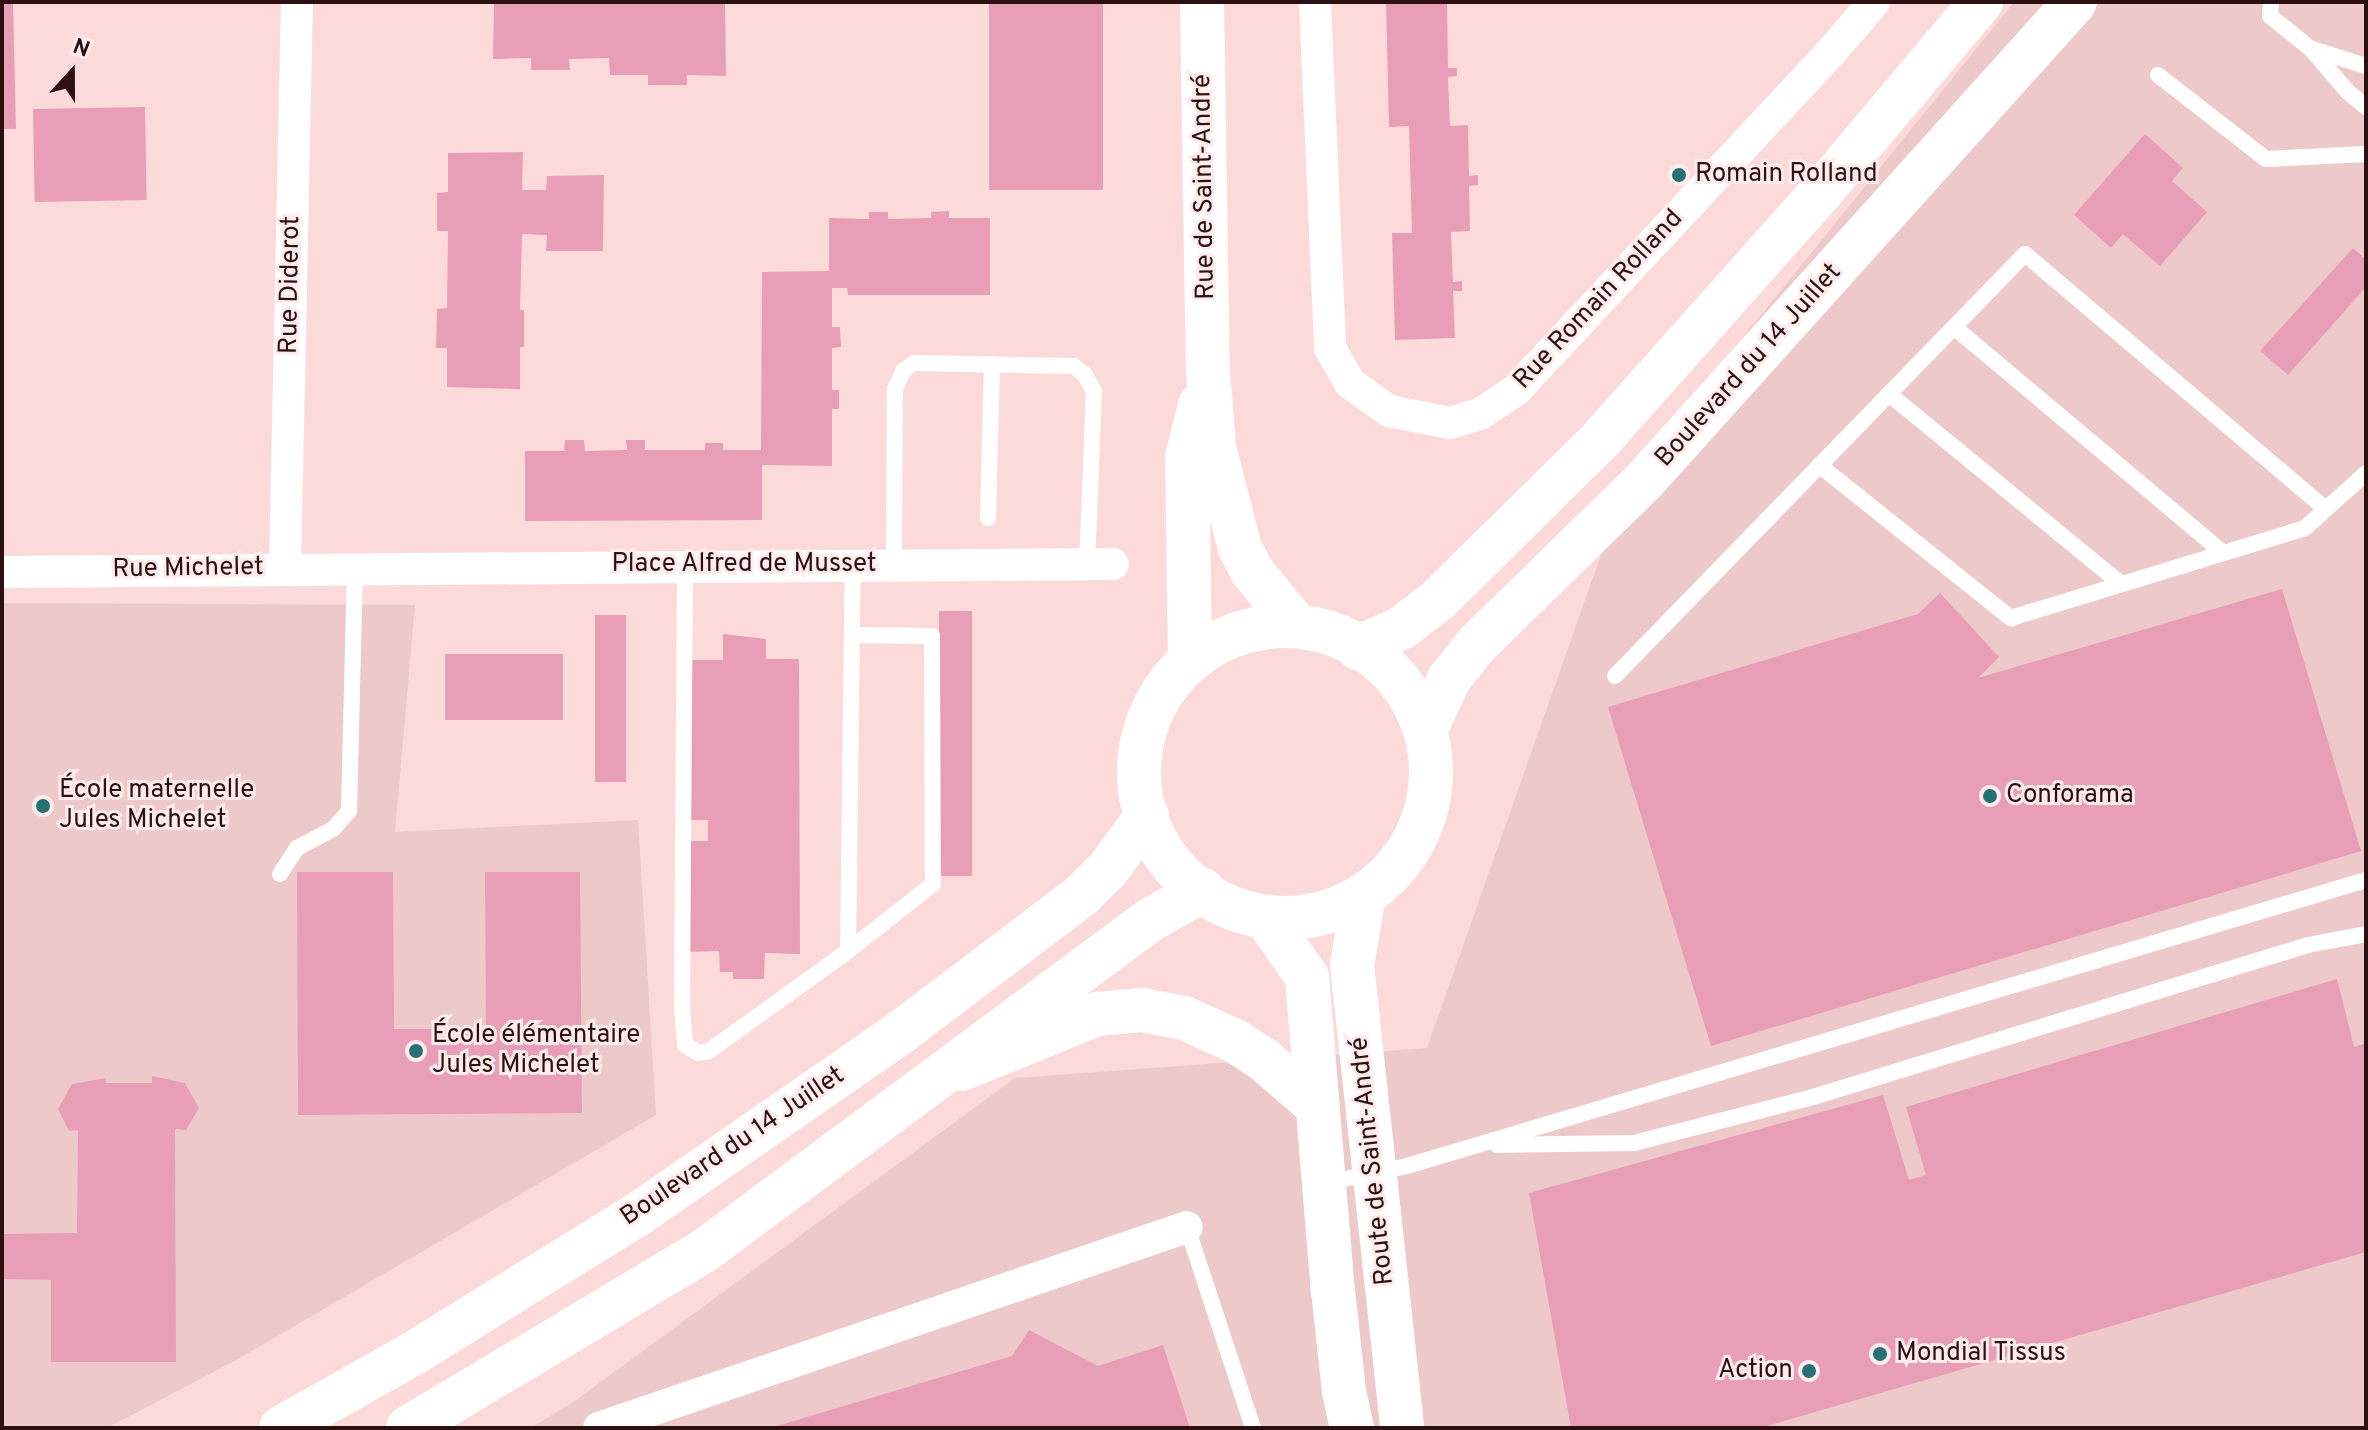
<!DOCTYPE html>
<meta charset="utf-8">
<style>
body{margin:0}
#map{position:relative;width:2368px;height:1430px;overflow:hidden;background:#fcdada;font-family:Overpass,sans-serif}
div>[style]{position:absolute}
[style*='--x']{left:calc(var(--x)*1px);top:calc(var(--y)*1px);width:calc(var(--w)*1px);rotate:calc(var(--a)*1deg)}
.built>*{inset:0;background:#eec9c9}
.building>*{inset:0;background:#e99eb7;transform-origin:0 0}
.lane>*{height:16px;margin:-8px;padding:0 8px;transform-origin:8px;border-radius:8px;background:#fff}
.street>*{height:32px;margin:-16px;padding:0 16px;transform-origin:16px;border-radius:16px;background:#fff}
.secondary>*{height:44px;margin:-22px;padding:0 22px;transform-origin:22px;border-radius:22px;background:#fff}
.primary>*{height:44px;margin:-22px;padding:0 22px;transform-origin:22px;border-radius:22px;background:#fff}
.primary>.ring{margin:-22px;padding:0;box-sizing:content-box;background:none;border:44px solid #fff;border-radius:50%}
.dots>*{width:22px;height:22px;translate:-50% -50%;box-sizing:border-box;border:4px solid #feecec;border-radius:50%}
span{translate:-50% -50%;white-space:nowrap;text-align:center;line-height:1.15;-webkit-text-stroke:6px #feecec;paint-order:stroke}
.poi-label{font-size:26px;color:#2d1012}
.left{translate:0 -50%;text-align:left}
.right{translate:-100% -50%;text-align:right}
.street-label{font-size:26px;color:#2d1012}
.frame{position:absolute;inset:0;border:4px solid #2d1012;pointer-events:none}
.north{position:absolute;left:32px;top:32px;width:80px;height:80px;-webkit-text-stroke:6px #feecec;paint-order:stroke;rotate:21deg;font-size:22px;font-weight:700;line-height:32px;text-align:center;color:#2d1012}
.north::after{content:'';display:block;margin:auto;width:28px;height:36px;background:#2d1012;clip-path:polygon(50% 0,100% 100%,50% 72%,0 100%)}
</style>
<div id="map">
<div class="built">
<i style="clip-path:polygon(2014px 2px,2366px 2px,2366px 1428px,531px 1428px,576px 1400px,1015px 1078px,1427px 1048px,1627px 481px)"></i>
<i style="clip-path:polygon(2px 603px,415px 605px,395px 832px,638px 820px,656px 1115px,238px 1359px,107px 1428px,2px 1428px)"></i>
</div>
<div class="building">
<i style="clip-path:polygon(2px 2px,13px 2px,16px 129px,2px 129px)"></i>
<i style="clip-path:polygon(494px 2px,725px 2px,726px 76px,687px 75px,687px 85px,648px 85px,648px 75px,610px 75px,609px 58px,569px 59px,570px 70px,531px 70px,531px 58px,493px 59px)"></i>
<i style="left:989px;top:2px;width:114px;height:188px"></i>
<i style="clip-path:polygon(1386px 2px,1447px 2px,1448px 68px,1457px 68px,1457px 76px,1448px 77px,1450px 126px,1468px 125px,1469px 176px,1478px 175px,1478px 185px,1469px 186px,1470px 231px,1451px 232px,1453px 282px,1462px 281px,1462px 291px,1453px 291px,1455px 338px,1395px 340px,1392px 233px,1412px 233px,1409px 126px,1389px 127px)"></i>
<i style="left:145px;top:107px;width:93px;height:112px;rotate:89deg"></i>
<i style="clip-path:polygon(2145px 134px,2183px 168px,2172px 181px,2207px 212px,2160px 266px,2123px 234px,2111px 248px,2074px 215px)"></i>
<i style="clip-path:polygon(523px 152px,522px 190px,546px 190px,547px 176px,604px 175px,603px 251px,546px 251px,547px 235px,522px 234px,520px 310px,524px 310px,524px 347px,520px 347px,520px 389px,447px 387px,447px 348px,436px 348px,437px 309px,447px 308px,448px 231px,437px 231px,437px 193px,448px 192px,448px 153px)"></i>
<i style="clip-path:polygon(949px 211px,949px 218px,990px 218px,990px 295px,848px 295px,847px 288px,832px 288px,832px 327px,840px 327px,841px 347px,832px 348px,832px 390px,839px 390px,839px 409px,832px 409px,832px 466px,762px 465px,762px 520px,525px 521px,525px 451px,564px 451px,565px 440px,584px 440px,585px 451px,627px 450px,626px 440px,645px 440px,645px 450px,705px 450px,705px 443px,723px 443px,723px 450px,761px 450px,762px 272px,829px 271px,829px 218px,869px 219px,869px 212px,888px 212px,888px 219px,931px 218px,931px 212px)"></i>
<i style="clip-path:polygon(2353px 248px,2366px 260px,2366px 287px,2288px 375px,2260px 351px)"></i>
<i style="clip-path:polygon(2282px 589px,2361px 851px,1711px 1046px,1608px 707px,1918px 614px,1940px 593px,1999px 657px,1978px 678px)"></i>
<i style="left:939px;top:611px;width:33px;height:265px"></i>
<i style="left:595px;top:615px;width:31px;height:167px"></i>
<i style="clip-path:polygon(723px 634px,766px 639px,766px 659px,799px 659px,800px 954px,765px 953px,764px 979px,733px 979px,733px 972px,720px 972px,719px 951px,687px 952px,687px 841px,708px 841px,708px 820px,687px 820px,688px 660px,723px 660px)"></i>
<i style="left:563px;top:654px;width:66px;height:118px;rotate:90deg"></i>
<i style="clip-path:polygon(297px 872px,393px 872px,394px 1029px,486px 1029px,485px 872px,580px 872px,582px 1113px,298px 1115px)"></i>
<i style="clip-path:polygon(2337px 979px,2354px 1047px,2366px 1043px,2366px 1252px,1760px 1428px,1571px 1428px,1529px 1193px,1883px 1095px,1909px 1180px,1926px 1175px,1906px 1107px)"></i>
<i style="clip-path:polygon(152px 1076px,185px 1083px,199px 1108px,186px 1130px,175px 1129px,176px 1362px,51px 1362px,51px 1280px,2px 1279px,2px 1234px,77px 1233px,78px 1130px,69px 1131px,58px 1109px,72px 1084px,106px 1078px,106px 1083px,152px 1083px)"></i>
<i style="clip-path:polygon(1029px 1330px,1098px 1366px,1163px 1345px,1190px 1428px,770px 1428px,1012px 1356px)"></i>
</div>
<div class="lane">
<i style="--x:2271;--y:2;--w:14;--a:94"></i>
<i style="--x:2270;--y:16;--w:53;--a:38.8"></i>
<i style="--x:2311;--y:49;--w:57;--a:49.3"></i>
<i style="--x:2348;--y:92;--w:23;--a:40"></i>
<i style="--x:2312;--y:49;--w:57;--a:17.5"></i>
<i style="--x:2158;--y:75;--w:137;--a:37.9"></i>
<i style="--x:2266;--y:159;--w:100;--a:-2.9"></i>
<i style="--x:1954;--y:327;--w:351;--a:40"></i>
<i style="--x:1889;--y:394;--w:300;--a:39.3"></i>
<i style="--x:1819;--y:465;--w:246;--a:38.6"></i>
<i style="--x:2011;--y:618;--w:307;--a:-17"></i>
<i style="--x:2305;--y:528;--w:82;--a:-42"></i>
<i style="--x:988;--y:518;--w:154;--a:-88.5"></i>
<i style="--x:894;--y:564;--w:175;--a:-89.7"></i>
<i style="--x:895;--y:389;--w:20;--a:-66"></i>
<i style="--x:903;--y:371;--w:14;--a:-36"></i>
<i style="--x:914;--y:363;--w:160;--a:1.1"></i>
<i style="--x:1074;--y:366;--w:14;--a:39"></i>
<i style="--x:1085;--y:375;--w:18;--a:61"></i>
<i style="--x:1094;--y:391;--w:173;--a:92.3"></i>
<i style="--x:685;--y:566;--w:443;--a:90.4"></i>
<i style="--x:682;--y:1009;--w:36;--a:85"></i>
<i style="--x:685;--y:1045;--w:16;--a:30"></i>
<i style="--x:699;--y:1053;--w:10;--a:-11"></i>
<i style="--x:709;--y:1051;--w:171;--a:-35.7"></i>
<i style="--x:852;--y:635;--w:80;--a:0.7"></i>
<i style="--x:932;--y:636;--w:248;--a:89.8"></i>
<i style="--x:933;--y:884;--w:108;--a:141.8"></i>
<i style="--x:848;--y:951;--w:335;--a:-89.3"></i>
<i style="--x:852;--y:616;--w:51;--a:-88.9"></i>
<i style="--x:1615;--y:676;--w:588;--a:-45.83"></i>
<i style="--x:2025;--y:254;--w:394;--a:40.3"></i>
<i style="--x:280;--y:874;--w:31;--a:-57"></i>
<i style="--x:297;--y:848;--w:41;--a:-27.8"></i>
<i style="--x:333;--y:829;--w:24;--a:-48"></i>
<i style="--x:349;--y:811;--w:243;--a:-88.6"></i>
<i style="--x:1497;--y:1145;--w:137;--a:-0.8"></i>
<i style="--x:1634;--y:1143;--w:185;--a:-14.4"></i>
<i style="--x:1813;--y:1097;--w:518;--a:-17.07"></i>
<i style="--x:2308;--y:945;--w:59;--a:-10.7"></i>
<i style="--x:1325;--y:1183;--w:84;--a:-11.7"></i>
<i style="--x:1407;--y:1166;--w:1001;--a:-16.61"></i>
<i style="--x:1187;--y:1227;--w:212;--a:71.8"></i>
</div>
<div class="street">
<i style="--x:1315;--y:2;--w:346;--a:87.5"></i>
<i style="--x:1330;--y:348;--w:40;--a:60.3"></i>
<i style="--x:1350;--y:383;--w:48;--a:35.7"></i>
<i style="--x:1389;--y:411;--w:62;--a:11.1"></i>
<i style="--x:1450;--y:423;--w:31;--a:-17"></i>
<i style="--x:1480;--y:414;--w:42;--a:-33.3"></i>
<i style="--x:1515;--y:391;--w:465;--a:-47"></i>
<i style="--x:1832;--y:51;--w:65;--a:-49.4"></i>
<i style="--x:285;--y:568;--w:566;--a:-88.79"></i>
<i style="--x:2;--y:572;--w:1111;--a:-0.41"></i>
<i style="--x:599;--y:1428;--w:621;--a:-18.87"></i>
</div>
<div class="secondary">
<i style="--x:1202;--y:2;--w:369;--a:89.1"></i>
<i style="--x:1208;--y:371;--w:76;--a:85.5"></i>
<i style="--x:1214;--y:447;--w:104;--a:75.6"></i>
<i style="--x:1240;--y:548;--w:25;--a:63"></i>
<i style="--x:1251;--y:570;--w:71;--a:50.7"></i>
<i style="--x:1190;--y:660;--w:203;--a:-90.8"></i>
<i style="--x:1187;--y:457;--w:54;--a:-76"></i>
<i style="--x:1364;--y:895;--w:71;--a:99.7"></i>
<i style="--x:1352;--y:965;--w:466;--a:83.8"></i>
<i style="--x:1268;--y:921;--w:68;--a:55.1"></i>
<i style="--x:1307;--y:977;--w:314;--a:85.3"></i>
<i style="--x:1333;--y:1290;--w:102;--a:83.8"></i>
<i style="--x:1344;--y:1391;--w:38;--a:78"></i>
<i style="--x:962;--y:1069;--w:146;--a:-22.2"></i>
<i style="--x:1097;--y:1014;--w:45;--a:-5.1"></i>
<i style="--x:1142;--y:1010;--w:43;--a:10.8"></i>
<i style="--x:1184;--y:1018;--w:56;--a:24.3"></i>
<i style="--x:1235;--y:1041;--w:35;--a:33"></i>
<i style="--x:1264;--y:1060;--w:69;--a:40.9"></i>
</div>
<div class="primary">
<i class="ring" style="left:1139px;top:626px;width:248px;height:248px"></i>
<i style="--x:1358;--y:648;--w:50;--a:-25"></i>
<i style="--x:1403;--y:627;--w:46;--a:-37.9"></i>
<i style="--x:1439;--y:599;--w:228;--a:-44.6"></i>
<i style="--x:1601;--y:439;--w:331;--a:-48.3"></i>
<i style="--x:1821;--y:192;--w:248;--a:-49.9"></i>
<i style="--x:1426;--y:729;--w:55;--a:-65.3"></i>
<i style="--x:1449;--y:679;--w:45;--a:-51.3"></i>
<i style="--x:1477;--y:644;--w:233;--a:-44.3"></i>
<i style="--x:1644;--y:481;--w:644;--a:-48.02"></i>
<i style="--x:281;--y:1428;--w:153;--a:-29.4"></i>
<i style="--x:414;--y:1353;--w:262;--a:-31.8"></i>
<i style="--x:637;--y:1215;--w:321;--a:-34.7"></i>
<i style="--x:901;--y:1032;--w:227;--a:-37.1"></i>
<i style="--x:1082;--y:895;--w:37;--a:-45"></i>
<i style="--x:1108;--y:869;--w:66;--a:-53.7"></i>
<i style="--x:408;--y:1428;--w:345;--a:-30.9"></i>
<i style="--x:704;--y:1251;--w:555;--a:-36.58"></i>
<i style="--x:1150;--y:920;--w:61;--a:-29.5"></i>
</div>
<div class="dots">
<i style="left:1679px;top:175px;background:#277174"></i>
<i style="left:1990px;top:796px;background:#277174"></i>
<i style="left:43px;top:806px;background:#277174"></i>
<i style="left:416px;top:1051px;background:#277174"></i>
<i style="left:1880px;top:1354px;background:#277174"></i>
<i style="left:1809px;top:1371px;background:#277174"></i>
</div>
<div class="poi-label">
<span class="left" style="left:1695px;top:175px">Romain Rolland</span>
<span class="left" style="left:59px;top:806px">École maternelle<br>Jules Michelet</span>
<span class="left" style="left:2006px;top:796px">Conforama</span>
<span class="left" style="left:432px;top:1051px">École élémentaire<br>Jules Michelet</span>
<span class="left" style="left:1896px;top:1354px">Mondial Tissus</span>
<span class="right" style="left:1793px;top:1371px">Action</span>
</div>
<div class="street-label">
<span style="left:1205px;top:187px;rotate:-91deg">Rue de Saint-André</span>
<span style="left:291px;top:285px;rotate:-89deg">Rue Diderot</span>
<span style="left:1599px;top:300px;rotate:-47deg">Rue Romain Rolland</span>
<span style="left:1749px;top:366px;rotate:-48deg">Boulevard du 14 Juillet</span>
<span style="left:744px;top:565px">Place Alfred de Musset</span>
<span style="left:188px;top:569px;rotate:-1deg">Rue Michelet</span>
<span style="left:733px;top:1147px;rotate:-34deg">Boulevard du 14 Juillet</span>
<span style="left:1373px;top:1161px;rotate:-96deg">Route de Saint-André</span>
</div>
<div class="frame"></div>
<div class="north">N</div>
</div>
